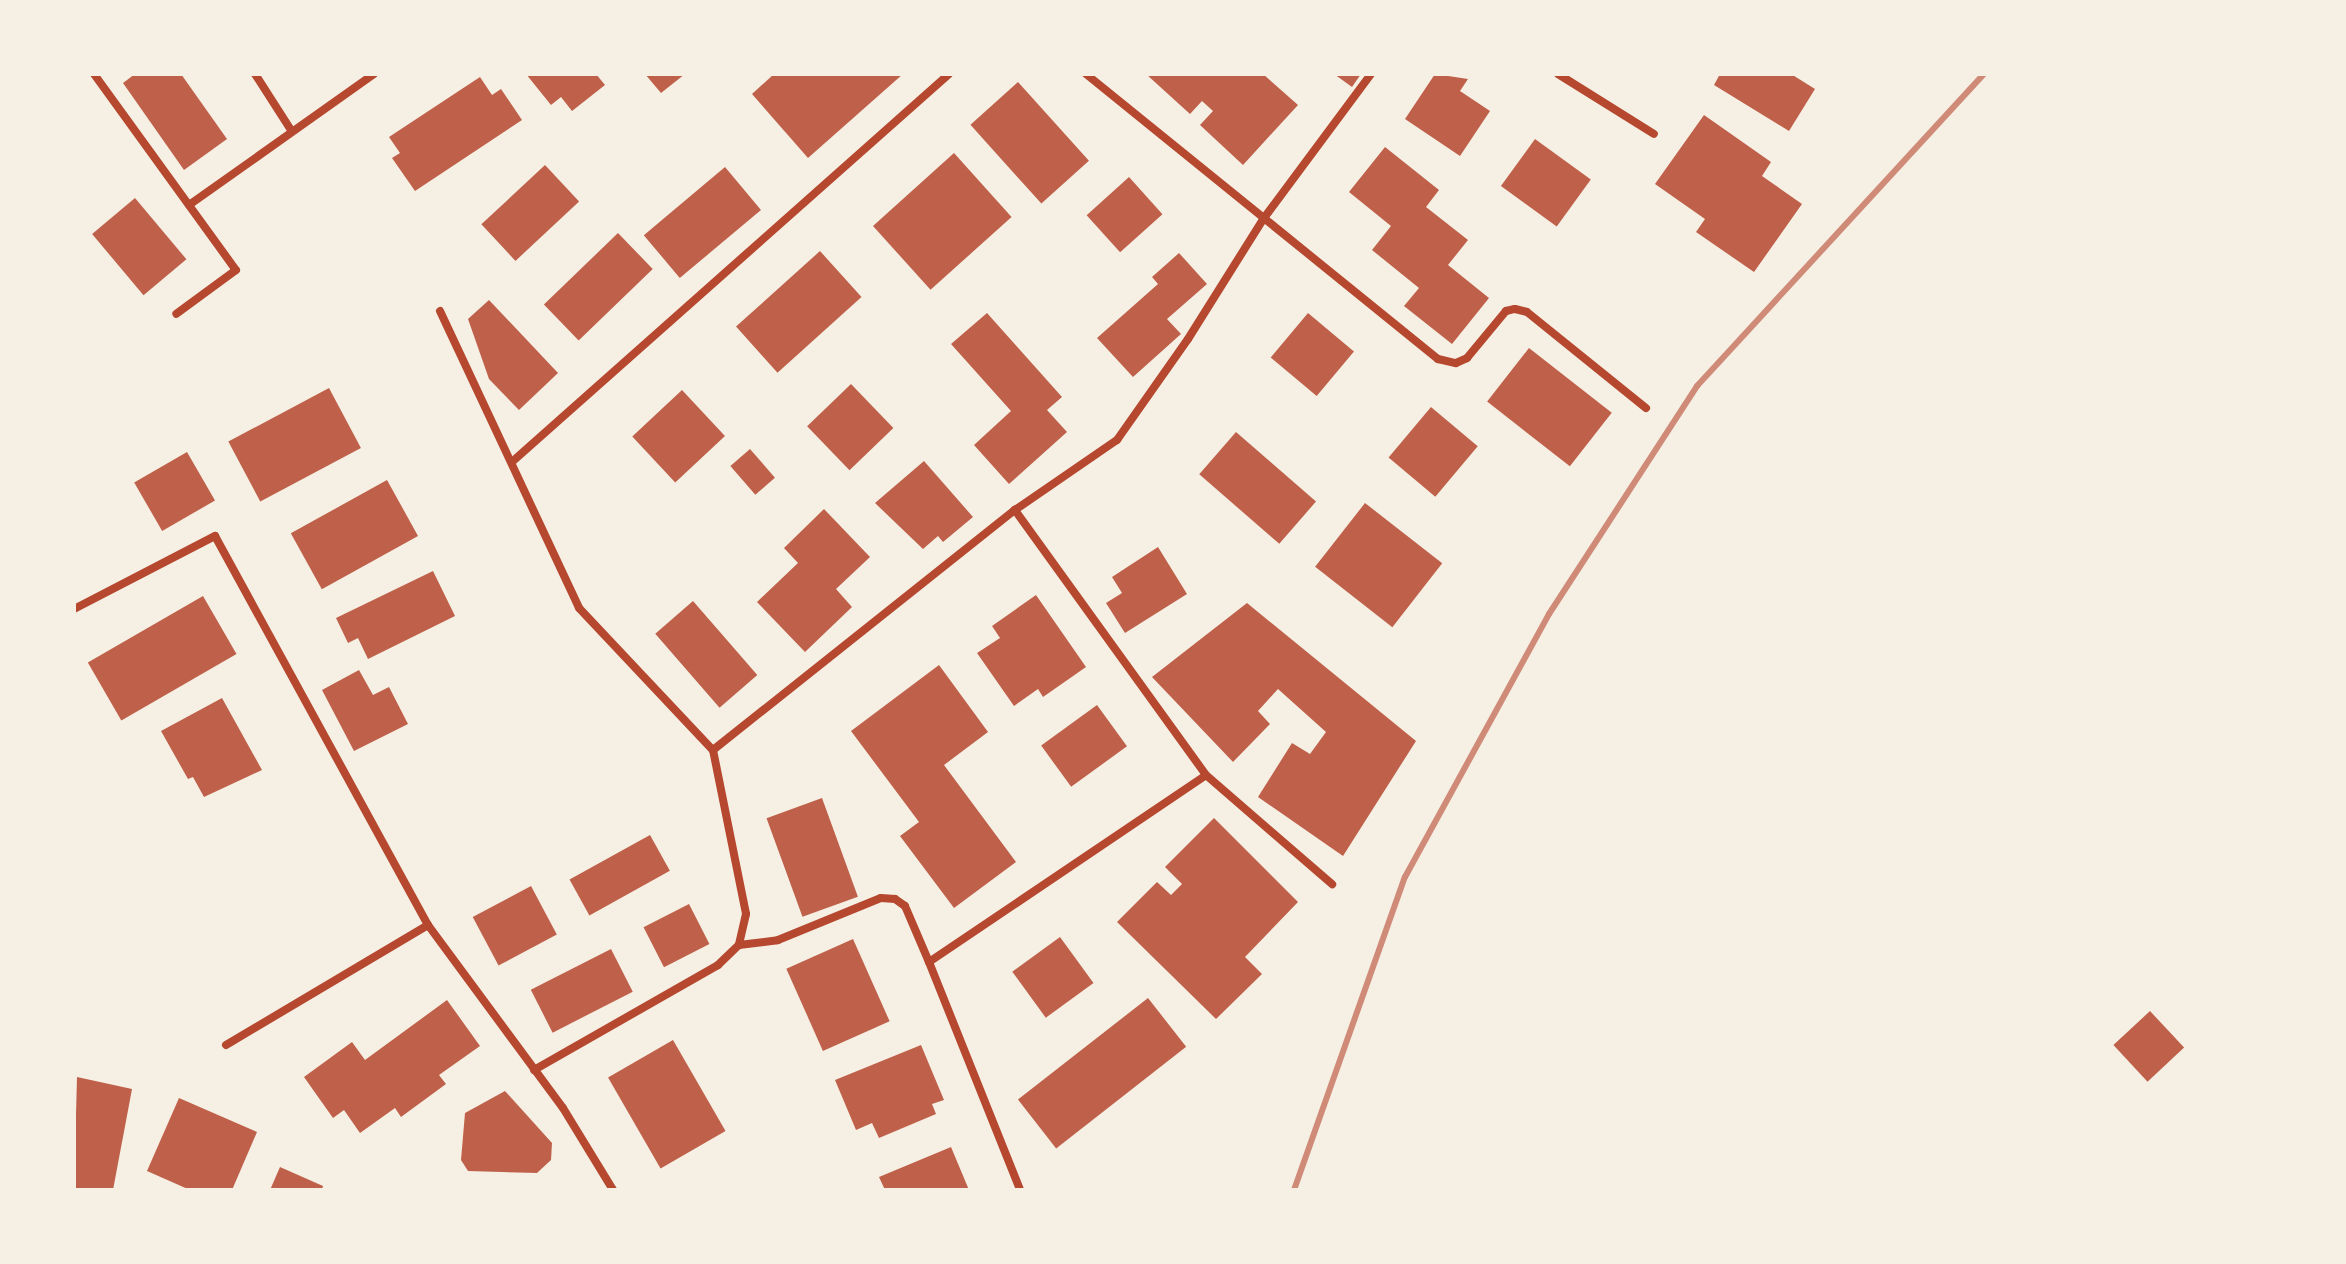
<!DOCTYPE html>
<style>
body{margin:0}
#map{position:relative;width:2346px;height:1264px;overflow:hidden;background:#f6efe4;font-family:Raleway,sans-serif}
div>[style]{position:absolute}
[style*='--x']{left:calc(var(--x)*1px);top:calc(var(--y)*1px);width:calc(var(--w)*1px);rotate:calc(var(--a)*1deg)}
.building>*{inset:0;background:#bf614a;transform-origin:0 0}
.minor>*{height:8px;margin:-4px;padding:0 4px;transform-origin:4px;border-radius:4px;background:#b5482f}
.rail>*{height:6px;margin:-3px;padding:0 3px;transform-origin:3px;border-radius:3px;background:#cf8b77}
span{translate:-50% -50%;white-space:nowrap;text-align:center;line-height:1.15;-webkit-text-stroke:8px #f6efe4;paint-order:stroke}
.frame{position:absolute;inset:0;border:76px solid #f6efe4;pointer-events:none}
</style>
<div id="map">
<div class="building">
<i style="clip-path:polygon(135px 74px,181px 74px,227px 139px,184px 170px,123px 83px)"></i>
<i style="clip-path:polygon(526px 74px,596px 74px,605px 85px,572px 111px,561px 97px,551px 105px)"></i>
<i style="clip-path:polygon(645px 74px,685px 74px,661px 93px)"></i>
<i style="clip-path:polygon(774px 74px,903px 74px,808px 158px,752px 94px)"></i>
<i style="clip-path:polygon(1146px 74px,1263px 74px,1298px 105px,1243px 165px,1200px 125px,1213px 111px,1202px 101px,1190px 114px)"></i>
<i style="clip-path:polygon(1334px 74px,1361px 74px,1352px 87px)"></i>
<i style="clip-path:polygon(1435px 74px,1468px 79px,1460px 91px,1490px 111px,1460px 156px,1405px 119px)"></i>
<i style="clip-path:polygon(1720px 74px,1791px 74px,1815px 89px,1789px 131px,1714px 85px)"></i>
<i style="clip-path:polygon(480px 77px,492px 95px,501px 89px,522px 120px,415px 191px,392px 158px,400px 153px,389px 137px)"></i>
<i style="left:1018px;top:82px;width:106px;height:64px;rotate:48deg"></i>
<i style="clip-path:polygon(1704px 115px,1771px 162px,1762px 176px,1802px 204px,1754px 272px,1696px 232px,1705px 219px,1655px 184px)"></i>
<i style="left:1535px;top:139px;width:69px;height:58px;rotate:36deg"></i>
<i style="clip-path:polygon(1385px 147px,1439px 190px,1426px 207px,1468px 240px,1448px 265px,1489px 298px,1452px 344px,1404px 306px,1419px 288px,1372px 250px,1391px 226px,1349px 192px)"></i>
<i style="left:954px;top:153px;width:86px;height:109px;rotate:48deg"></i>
<i style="left:545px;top:165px;width:50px;height:87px;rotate:47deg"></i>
<i style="left:725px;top:167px;width:56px;height:106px;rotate:50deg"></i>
<i style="left:1129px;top:177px;width:50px;height:57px;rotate:48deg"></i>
<i style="left:135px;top:198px;width:80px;height:56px;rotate:50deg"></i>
<i style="left:618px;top:233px;width:50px;height:103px;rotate:46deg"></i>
<i style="left:820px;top:251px;width:62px;height:113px;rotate:48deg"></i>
<i style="clip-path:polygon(1179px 253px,1207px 284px,1167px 319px,1181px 334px,1133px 377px,1097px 338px,1158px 284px,1152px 277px)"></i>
<i style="clip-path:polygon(489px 300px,558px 373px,519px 410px,489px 379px,468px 319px)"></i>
<i style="clip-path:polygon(987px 313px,1062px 397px,1047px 410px,1067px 432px,1009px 484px,974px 445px,1011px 411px,951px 344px)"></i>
<i style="left:1308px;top:313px;width:60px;height:58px;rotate:40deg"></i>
<i style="left:1529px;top:348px;width:105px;height:68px;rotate:38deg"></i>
<i style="left:851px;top:384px;width:61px;height:61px;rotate:46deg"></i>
<i style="left:329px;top:388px;width:68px;height:114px;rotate:62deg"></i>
<i style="left:682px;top:390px;width:63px;height:68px;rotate:47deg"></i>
<i style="left:1431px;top:407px;width:61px;height:66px;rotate:40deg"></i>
<i style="left:1236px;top:432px;width:106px;height:56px;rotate:41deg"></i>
<i style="left:750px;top:449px;width:38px;height:26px;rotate:49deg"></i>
<i style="left:187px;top:452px;width:56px;height:61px;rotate:60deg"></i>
<i style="clip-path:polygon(924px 461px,973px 517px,943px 542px,938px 536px,923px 549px,875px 503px)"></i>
<i style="left:387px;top:480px;width:64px;height:110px;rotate:61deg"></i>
<i style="left:1365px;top:503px;width:98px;height:81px;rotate:38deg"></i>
<i style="clip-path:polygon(824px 509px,870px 557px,836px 589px,852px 607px,805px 652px,757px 602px,798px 563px,784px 548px)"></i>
<i style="clip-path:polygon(1158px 547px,1187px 594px,1125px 633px,1106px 603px,1122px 593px,1112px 577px)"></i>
<i style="clip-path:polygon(433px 571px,455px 616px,368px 659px,358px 638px,348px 643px,336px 618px)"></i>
<i style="clip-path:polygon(1036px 595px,1086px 667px,1043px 697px,1038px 689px,1014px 706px,977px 653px,1000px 638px,992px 626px)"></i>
<i style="left:203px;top:596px;width:67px;height:133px;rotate:60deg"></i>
<i style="left:693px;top:601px;width:98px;height:50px;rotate:49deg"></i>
<i style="clip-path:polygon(1247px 603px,1416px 741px,1343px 856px,1258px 797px,1292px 743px,1310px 754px,1326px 732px,1278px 689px,1258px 711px,1270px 724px,1233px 762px,1152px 677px)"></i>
<i style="clip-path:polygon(939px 665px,988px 732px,944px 765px,1016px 862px,954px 908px,900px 836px,919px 822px,851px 731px)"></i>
<i style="clip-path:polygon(359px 670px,373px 695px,389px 687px,408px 724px,354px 751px,322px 690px)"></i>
<i style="clip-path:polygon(222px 698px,262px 770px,204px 797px,193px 777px,188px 779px,161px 731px)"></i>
<i style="left:1097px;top:705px;width:51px;height:69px;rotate:54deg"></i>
<i style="left:822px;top:798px;width:105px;height:59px;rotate:70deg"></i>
<i style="clip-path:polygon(1214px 818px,1298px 902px,1245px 957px,1262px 974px,1216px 1019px,1117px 922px,1157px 882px,1171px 895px,1182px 884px,1165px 867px)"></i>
<i style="left:650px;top:835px;width:41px;height:92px;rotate:61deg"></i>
<i style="left:531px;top:886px;width:55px;height:66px;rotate:62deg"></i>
<i style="left:689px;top:904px;width:45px;height:51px;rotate:63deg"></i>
<i style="left:1060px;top:937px;width:57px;height:59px;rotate:54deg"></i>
<i style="left:853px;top:939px;width:90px;height:73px;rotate:66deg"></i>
<i style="left:611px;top:949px;width:48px;height:90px;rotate:63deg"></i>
<i style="left:1148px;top:998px;width:62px;height:165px;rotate:52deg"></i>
<i style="clip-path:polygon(447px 1000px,480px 1046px,439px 1075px,446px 1084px,401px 1117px,395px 1108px,360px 1133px,344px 1110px,333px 1118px,304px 1077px,352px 1042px,365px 1060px)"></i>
<i style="left:2150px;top:1011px;width:50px;height:50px;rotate:47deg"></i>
<i style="left:673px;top:1040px;width:105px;height:75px;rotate:60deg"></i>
<i style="clip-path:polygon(921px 1045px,944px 1100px,932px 1104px,936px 1114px,879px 1138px,872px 1123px,856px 1130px,835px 1080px)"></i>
<i style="clip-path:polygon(77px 1077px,132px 1089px,113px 1190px,74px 1190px)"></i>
<i style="clip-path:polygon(505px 1091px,552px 1143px,551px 1160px,537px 1173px,468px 1171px,461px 1160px,465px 1113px)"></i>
<i style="clip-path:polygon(179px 1098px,257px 1132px,232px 1190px,190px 1190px,147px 1171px)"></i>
<i style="clip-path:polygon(951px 1147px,969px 1190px,885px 1190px,879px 1177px)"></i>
<i style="clip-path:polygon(280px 1167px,323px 1186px,322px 1190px,270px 1190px)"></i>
</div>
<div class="minor">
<i style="--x:94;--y:74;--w:242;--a:54.1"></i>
<i style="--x:236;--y:270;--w:74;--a:143.7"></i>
<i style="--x:255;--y:74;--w:67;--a:57.3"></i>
<i style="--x:1086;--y:74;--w:453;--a:39"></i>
<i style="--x:1438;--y:359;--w:18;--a:13"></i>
<i style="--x:1456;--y:363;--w:12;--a:-24"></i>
<i style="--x:1467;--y:358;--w:61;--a:-50.3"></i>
<i style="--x:1506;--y:311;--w:9;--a:-13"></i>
<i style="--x:1515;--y:309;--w:12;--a:14"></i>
<i style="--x:1527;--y:312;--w:153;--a:38.9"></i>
<i style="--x:1558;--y:74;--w:113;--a:32"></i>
<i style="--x:189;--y:205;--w:227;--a:-35.3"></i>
<i style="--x:440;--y:311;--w:328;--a:64.9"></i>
<i style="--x:579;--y:608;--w:195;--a:46.7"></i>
<i style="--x:513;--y:461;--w:583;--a:-41.59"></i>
<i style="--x:74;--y:609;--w:159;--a:-27.4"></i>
<i style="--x:215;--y:536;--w:443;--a:61.3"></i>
<i style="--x:428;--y:925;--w:227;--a:53.6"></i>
<i style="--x:563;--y:1108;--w:96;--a:58.6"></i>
<i style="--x:713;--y:750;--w:386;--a:-38.5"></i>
<i style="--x:1015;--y:510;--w:124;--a:-34.5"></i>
<i style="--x:1117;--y:440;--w:123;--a:-54.9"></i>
<i style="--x:1188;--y:339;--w:143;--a:-57.9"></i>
<i style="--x:1264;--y:218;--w:179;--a:-53.4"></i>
<i style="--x:713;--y:750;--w:167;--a:78.6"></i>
<i style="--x:746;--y:914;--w:32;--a:103"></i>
<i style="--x:1206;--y:775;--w:167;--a:40.9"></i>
<i style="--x:929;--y:962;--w:245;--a:68.2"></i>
<i style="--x:226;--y:1045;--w:235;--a:-30.7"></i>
<i style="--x:534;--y:1070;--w:212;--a:-29.7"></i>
<i style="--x:718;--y:965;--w:29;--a:-44"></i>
<i style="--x:739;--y:945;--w:39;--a:-7"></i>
<i style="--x:778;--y:940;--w:111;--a:-22.2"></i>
<i style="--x:881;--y:898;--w:14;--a:4"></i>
<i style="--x:895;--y:899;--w:12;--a:35"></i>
<i style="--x:905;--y:906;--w:61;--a:66.8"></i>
<i style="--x:929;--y:962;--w:334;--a:-34"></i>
<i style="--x:1206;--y:775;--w:327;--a:-125.8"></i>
</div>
<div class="rail">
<i style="--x:1294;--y:1190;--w:332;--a:-70.5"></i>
<i style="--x:1405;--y:877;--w:300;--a:-61.3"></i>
<i style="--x:1549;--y:614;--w:272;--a:-57"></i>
<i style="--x:1697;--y:386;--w:424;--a:-47.4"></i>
</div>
<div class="frame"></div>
</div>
